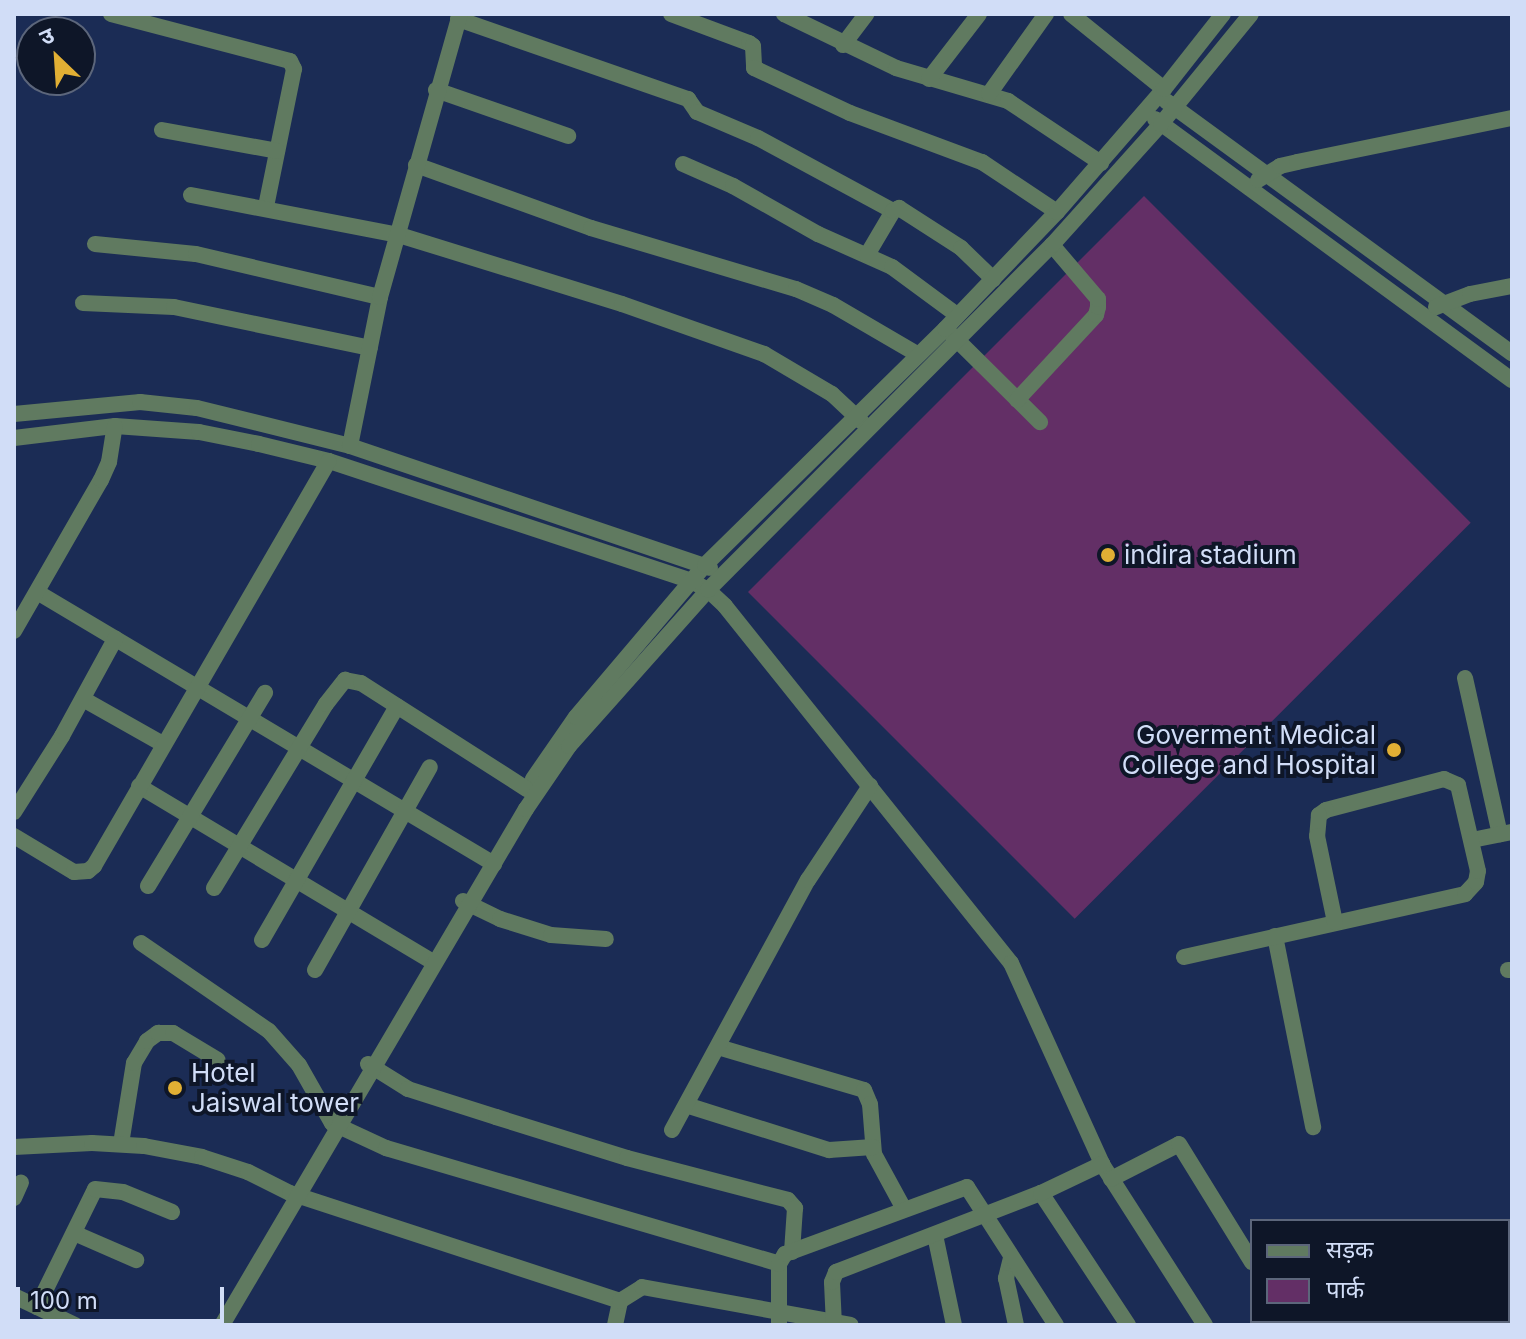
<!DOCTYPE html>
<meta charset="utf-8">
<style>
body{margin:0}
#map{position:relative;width:1526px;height:1339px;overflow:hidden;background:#1b2c55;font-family:Inter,"Noto Sans Devanagari",sans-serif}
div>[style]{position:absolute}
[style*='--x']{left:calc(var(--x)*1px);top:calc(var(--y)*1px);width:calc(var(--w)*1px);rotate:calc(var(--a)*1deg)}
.green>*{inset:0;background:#632f66;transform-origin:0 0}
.minor>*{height:16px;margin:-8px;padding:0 8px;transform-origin:8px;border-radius:8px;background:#607a60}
.dots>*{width:22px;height:22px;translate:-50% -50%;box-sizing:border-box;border:4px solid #0e1628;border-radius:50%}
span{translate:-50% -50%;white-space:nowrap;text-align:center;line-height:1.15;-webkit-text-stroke:8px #0e1628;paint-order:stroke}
.poi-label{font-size:26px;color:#d1ddf7}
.left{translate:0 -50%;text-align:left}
.right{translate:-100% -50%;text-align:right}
.frame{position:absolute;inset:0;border:16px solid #d1ddf7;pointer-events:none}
.legend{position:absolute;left:1250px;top:1219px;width:260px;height:104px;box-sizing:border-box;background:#0e1628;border:2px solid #5c667b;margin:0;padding:10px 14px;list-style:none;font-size:24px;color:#d1ddf7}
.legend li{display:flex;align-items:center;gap:16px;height:40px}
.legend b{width:40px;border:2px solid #5c667b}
.north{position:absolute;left:16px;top:16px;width:80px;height:80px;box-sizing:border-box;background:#0e1628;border:2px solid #5c667b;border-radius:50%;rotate:335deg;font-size:22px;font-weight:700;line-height:32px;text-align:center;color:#d1ddf7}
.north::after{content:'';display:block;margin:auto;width:28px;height:36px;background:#e1af34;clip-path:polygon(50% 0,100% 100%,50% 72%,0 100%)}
.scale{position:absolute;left:16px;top:1287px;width:208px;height:36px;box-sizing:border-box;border:4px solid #d1ddf7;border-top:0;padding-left:10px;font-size:24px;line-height:28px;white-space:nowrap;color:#d1ddf7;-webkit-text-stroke:6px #0e1628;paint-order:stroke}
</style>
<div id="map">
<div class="green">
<i style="left:1144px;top:196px;width:462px;height:560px;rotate:45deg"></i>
</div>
<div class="minor">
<i style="--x:111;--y:14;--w:185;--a:14.7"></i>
<i style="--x:290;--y:61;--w:9;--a:63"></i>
<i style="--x:294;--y:69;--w:141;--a:101.5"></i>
<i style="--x:671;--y:14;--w:83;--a:20.4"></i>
<i style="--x:749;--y:43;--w:5;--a:37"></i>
<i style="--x:753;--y:46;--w:22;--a:87"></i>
<i style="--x:754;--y:68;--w:106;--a:25.1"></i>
<i style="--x:850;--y:113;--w:141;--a:20.4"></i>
<i style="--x:982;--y:162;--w:90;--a:33.7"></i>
<i style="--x:784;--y:14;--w:124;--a:25.7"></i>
<i style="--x:896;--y:68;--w:117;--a:16.4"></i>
<i style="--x:1008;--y:101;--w:112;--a:33.7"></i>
<i style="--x:1071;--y:14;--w:119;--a:38.9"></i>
<i style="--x:458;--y:19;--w:244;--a:19.2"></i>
<i style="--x:688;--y:99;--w:16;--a:55"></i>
<i style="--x:697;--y:112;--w:66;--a:23.1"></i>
<i style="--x:758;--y:138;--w:153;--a:28.4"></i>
<i style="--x:843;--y:45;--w:39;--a:-53"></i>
<i style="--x:929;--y:79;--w:82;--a:-52.4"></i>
<i style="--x:436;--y:90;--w:140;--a:19.2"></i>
<i style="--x:989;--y:94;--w:98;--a:-54.5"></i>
<i style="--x:1166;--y:101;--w:428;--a:36.1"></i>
<i style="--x:1155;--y:119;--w:442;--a:36.2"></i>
<i style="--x:162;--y:130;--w:117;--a:10.3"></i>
<i style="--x:683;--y:164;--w:55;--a:23.7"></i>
<i style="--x:733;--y:186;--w:98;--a:29.5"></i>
<i style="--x:818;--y:234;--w:81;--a:24"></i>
<i style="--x:892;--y:267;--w:81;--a:36.4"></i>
<i style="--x:416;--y:165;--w:186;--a:19.8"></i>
<i style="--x:591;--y:228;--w:214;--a:16.6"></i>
<i style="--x:796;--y:289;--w:40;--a:23.4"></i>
<i style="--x:833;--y:305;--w:97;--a:30.3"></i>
<i style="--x:1258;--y:180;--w:26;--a:-32"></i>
<i style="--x:1280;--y:166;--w:17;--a:-13"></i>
<i style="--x:1297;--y:162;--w:219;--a:-11.6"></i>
<i style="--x:191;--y:195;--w:212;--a:10.9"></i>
<i style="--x:399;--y:235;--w:233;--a:17.2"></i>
<i style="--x:622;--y:304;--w:151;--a:19.4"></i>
<i style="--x:764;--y:354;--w:79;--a:30.5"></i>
<i style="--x:832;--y:394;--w:40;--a:43"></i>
<i style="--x:95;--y:244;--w:101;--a:5.7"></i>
<i style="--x:196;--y:254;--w:189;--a:13.2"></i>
<i style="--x:867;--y:255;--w:51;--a:-59.4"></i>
<i style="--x:893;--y:211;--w:7;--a:-27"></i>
<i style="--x:899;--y:208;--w:74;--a:32.8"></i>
<i style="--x:961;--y:248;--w:45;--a:44.1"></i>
<i style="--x:83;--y:303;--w:91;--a:2.5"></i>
<i style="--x:174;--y:307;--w:200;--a:11.8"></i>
<i style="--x:1436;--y:307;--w:36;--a:-21"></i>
<i style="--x:1470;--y:294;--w:43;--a:-10.8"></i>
<i style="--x:952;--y:335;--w:124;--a:44.7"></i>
<i style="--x:1017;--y:400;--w:116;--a:-47.1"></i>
<i style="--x:1096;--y:315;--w:8;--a:-76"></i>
<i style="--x:1098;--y:307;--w:8;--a:-90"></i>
<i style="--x:1098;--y:299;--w:71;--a:-130.4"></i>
<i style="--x:14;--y:414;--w:127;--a:-5.4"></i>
<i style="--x:140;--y:402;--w:57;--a:6"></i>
<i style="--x:197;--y:408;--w:158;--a:13.9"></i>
<i style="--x:350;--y:446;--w:380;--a:18.7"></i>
<i style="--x:14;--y:438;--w:102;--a:-6.8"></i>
<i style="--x:115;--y:426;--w:84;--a:4.1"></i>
<i style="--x:199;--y:432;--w:61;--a:11.3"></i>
<i style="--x:259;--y:444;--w:72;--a:13.7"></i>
<i style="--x:329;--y:461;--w:381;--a:18.3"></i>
<i style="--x:691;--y:581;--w:19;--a:28"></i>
<i style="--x:708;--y:590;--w:23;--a:43"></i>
<i style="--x:725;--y:606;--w:457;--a:51.3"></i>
<i style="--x:1011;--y:963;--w:221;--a:65.6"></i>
<i style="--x:1102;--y:1164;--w:191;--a:57.4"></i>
<i style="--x:350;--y:446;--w:152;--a:-78.6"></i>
<i style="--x:380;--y:297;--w:294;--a:-74.2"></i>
<i style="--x:37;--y:592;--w:532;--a:30.76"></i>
<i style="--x:14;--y:631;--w:174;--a:-60.1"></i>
<i style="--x:101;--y:480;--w:20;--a:-66"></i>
<i style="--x:109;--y:462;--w:36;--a:-81"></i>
<i style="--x:1465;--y:678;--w:160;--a:77.4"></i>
<i style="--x:83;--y:699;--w:92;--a:29.4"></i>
<i style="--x:533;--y:779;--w:75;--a:-55.3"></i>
<i style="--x:576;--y:717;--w:199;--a:-49.7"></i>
<i style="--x:705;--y:565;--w:337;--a:-44.5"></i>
<i style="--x:945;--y:329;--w:162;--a:-46.3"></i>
<i style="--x:1057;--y:212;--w:163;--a:-49"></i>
<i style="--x:1164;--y:89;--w:95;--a:-51.8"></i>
<i style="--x:139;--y:786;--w:337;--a:30.9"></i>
<i style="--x:14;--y:812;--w:90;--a:-57.7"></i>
<i style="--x:62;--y:736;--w:111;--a:-61.3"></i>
<i style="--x:14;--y:836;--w:70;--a:31"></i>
<i style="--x:74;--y:872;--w:14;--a:-4"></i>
<i style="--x:88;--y:871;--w:8;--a:-40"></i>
<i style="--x:94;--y:866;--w:468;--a:-59.9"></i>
<i style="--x:1472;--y:840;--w:41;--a:-11.3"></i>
<i style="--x:148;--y:886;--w:226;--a:-58.8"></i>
<i style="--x:214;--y:888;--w:215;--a:-58.7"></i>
<i style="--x:326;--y:704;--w:31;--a:-52"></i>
<i style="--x:345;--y:680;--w:16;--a:11"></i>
<i style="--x:361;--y:683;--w:197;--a:32.6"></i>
<i style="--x:463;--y:901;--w:41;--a:25.9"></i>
<i style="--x:500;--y:919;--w:53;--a:17.4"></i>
<i style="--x:551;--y:935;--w:55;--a:4.2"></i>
<i style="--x:1275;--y:936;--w:195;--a:78.7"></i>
<i style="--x:262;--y:940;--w:270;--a:-60"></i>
<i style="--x:141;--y:943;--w:155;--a:34.5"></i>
<i style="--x:269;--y:1031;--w:45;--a:48.6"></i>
<i style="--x:299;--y:1065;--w:67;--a:60.4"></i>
<i style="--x:332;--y:1123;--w:60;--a:24.8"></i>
<i style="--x:386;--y:1148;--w:410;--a:16.4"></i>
<i style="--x:1184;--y:957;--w:288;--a:-12.6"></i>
<i style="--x:1465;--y:894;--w:16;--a:-47"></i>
<i style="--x:1476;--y:882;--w:11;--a:-80"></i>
<i style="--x:1478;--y:871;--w:88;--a:-103.1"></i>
<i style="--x:1458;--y:785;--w:15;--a:-157"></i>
<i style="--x:1444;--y:779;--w:122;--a:165.3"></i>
<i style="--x:1326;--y:810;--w:9;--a:144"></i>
<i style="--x:1319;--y:815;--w:21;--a:95"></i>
<i style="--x:1317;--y:836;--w:88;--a:78.2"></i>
<i style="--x:315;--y:970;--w:233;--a:-60.5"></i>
<i style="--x:1508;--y:970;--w:4;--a:0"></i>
<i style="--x:718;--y:1047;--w:152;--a:16.4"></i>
<i style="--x:864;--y:1090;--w:15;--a:67"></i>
<i style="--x:870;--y:1104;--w:50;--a:85.4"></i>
<i style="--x:874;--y:1154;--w:63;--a:61.4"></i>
<i style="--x:368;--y:1064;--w:47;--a:32"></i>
<i style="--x:408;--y:1089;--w:92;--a:17.7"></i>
<i style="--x:496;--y:1117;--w:137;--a:17.4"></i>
<i style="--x:627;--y:1158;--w:166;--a:14.6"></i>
<i style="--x:788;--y:1200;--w:11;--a:49"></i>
<i style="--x:795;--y:1208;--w:44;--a:93.9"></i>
<i style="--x:686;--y:1105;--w:150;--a:17.5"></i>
<i style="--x:829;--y:1150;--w:44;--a:-3.9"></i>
<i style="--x:672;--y:1130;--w:285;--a:-61.5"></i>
<i style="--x:808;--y:880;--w:113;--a:-56.6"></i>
<i style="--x:121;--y:1144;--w:82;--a:-80.9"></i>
<i style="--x:134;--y:1063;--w:26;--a:-59"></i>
<i style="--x:147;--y:1041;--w:14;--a:-36"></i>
<i style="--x:158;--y:1033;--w:15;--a:0"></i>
<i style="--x:173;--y:1033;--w:52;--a:31"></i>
<i style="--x:14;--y:1147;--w:78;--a:-2.9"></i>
<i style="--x:92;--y:1143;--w:52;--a:3.3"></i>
<i style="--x:144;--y:1146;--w:59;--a:10.7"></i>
<i style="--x:202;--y:1157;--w:48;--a:18.1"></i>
<i style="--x:248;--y:1172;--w:47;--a:26.6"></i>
<i style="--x:290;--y:1193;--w:347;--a:18.1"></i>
<i style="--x:1111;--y:1179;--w:76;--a:-27.2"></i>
<i style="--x:1179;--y:1144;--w:139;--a:58.3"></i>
<i style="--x:1041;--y:1193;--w:158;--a:56.6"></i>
<i style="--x:14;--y:1198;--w:17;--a:-66"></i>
<i style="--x:74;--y:1233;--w:68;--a:23.5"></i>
<i style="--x:935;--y:1235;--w:92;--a:78.1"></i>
<i style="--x:1011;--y:1258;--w:21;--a:104"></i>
<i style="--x:1006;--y:1278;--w:48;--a:78"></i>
<i style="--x:14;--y:1296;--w:68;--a:25.4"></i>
<i style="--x:37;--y:1307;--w:131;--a:-63.8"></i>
<i style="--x:95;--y:1189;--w:28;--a:6"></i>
<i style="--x:123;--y:1192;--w:53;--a:22.2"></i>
<i style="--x:1289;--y:1321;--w:5;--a:53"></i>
<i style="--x:222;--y:1325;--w:599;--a:-59.5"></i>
<i style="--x:526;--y:809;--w:76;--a:-55.7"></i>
<i style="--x:569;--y:746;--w:209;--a:-48.3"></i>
<i style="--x:708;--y:590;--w:487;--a:-45.1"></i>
<i style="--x:1052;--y:245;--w:163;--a:-48"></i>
<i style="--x:1161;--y:124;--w:142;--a:-50.7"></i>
<i style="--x:615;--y:1325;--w:25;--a:-78"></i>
<i style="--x:620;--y:1301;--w:26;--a:-32"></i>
<i style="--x:642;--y:1287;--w:212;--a:10.3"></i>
<i style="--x:779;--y:1325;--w:61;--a:-90"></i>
<i style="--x:779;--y:1264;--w:12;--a:-59"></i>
<i style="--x:785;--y:1254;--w:194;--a:-20.2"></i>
<i style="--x:967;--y:1187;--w:164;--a:57.2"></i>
<i style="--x:834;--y:1325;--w:43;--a:-92.7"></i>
<i style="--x:832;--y:1282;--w:11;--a:-68"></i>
<i style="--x:836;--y:1272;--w:220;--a:-21.1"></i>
<i style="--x:1041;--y:1193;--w:68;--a:-25.4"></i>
</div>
<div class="dots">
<i style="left:1108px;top:555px;background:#e1af34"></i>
<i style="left:1394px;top:750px;background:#e1af34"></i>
<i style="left:175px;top:1088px;background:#e1af34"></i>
</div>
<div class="poi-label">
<span class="left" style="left:1124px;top:555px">indira stadium</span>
<span class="right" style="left:1376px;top:750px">Goverment Medical<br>College and Hospital</span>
<span class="left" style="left:191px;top:1088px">Hotel<br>Jaiswal tower</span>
</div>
<div class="frame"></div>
<ul class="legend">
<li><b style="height:10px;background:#607a60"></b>सड़क</li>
<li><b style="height:22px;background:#632f66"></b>पार्क</li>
</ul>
<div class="north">उ</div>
<div class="scale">100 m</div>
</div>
